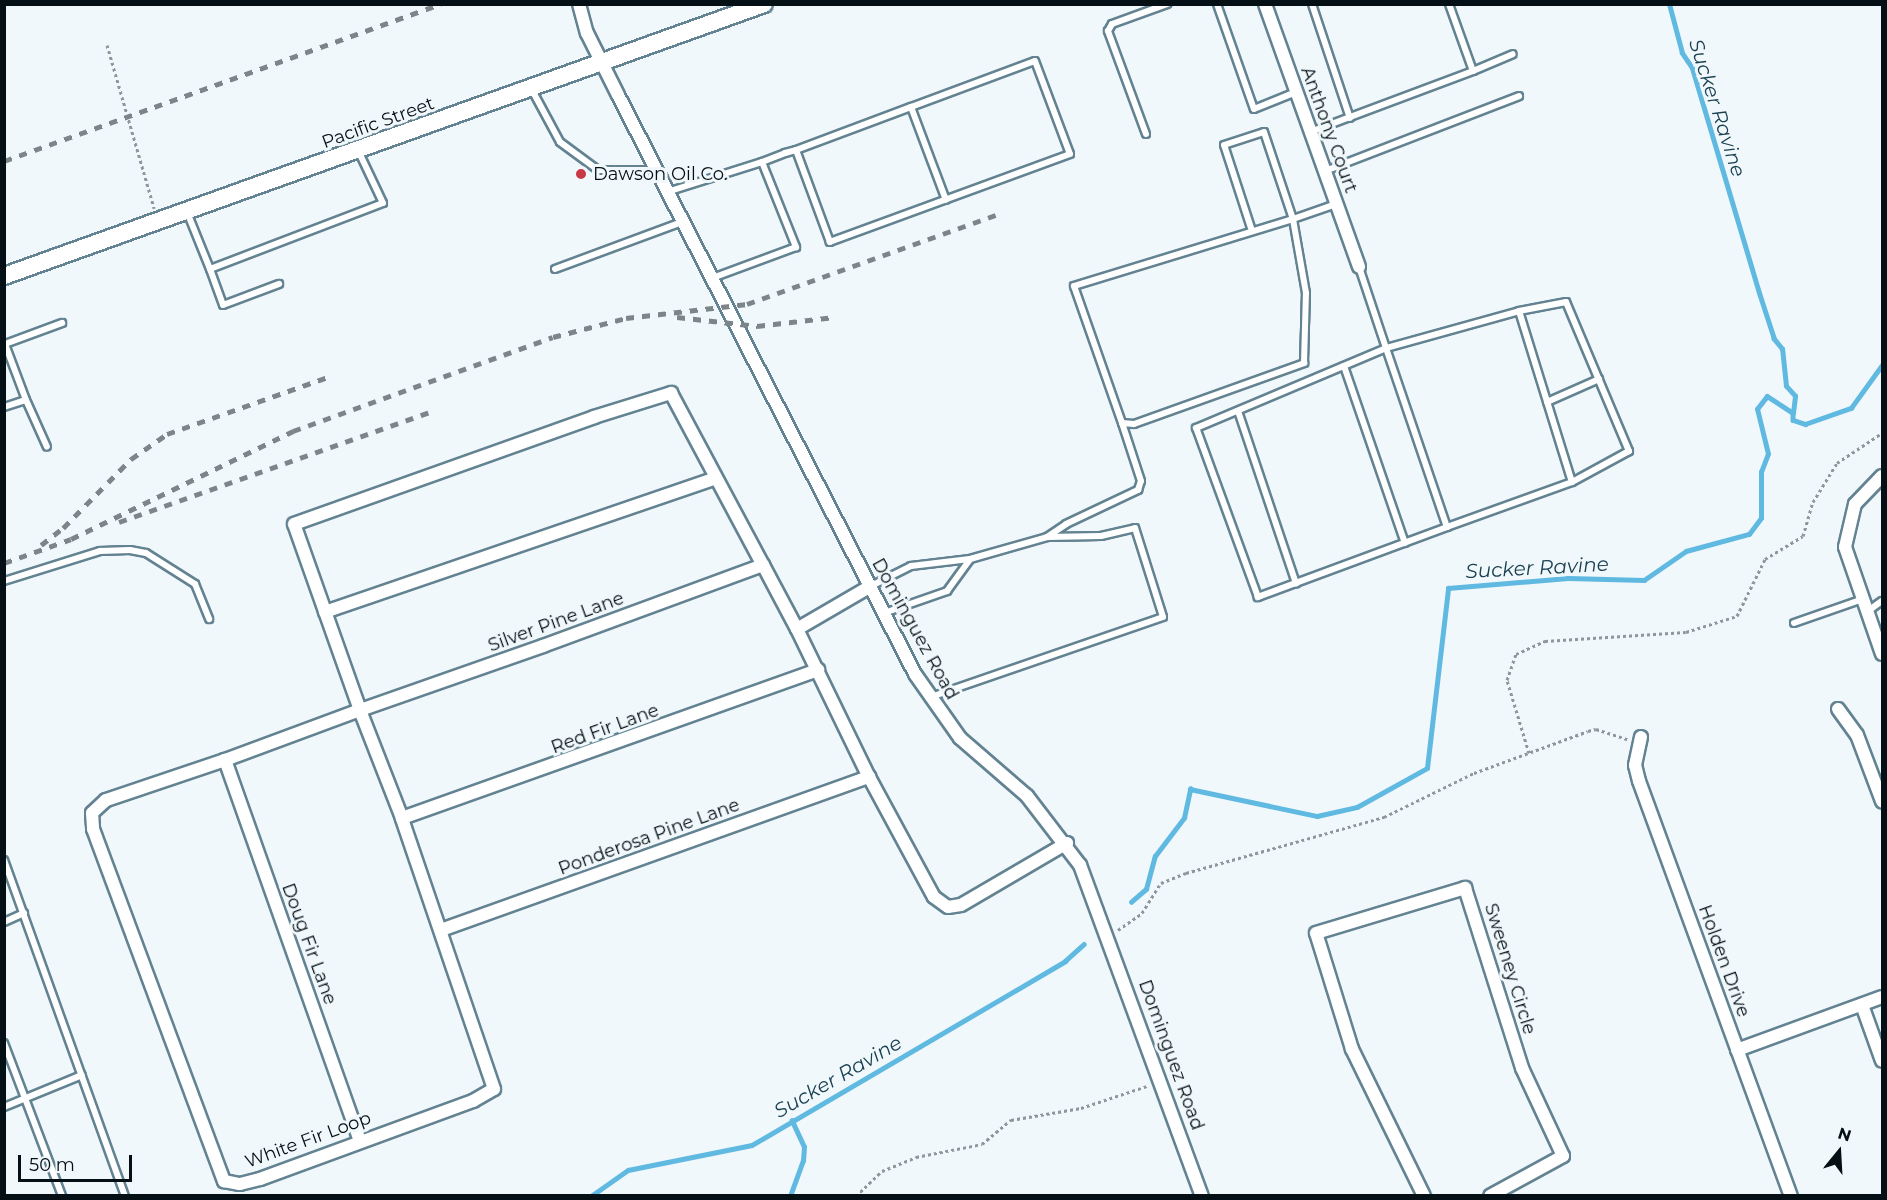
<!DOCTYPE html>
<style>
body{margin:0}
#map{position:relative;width:1887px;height:1200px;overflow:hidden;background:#f1f8fb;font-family:Montserrat,sans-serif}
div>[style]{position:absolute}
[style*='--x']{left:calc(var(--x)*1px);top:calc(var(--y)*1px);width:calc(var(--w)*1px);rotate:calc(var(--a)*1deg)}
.stream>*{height:4.5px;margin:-2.25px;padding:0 2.25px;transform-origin:2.25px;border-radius:2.25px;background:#60b9e1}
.path>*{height:3px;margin-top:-1.5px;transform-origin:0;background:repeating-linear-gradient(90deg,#8e979b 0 3px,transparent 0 6px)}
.roads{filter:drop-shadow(2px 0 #638392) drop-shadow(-2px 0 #638392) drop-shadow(0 2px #638392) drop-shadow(0 -2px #638392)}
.lane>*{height:6px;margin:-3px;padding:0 3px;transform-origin:3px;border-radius:3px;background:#fff}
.street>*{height:12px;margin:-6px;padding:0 6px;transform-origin:6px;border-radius:6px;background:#fff}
.secondary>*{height:16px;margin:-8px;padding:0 8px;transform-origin:8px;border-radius:8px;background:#fff}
.rail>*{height:4.5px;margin-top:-2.25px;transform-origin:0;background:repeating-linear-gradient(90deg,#7c858a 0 8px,transparent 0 16px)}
.dots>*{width:16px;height:16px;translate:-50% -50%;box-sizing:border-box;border:3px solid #f1f8fb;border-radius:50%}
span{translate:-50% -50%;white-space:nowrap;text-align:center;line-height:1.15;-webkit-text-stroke:6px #f1f8fb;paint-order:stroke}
.street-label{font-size:18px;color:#041016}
.poi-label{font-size:18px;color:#041016}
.left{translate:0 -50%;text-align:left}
.water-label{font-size:20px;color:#1a4152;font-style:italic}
.frame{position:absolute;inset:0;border:6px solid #041016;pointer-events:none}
.north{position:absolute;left:1809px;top:1122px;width:60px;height:60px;-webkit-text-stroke:4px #f1f8fb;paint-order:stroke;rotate:18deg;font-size:16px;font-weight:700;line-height:24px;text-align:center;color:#041016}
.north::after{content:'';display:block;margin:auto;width:21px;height:27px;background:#041016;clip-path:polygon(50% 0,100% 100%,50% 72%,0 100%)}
.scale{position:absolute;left:18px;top:1155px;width:114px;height:27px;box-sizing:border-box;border:3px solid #041016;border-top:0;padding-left:8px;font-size:18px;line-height:21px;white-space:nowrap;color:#041016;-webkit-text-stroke:4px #f1f8fb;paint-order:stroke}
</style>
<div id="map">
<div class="stream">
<i style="--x:1793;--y:413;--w:7;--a:90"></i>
<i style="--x:1793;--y:420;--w:13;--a:18"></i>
<i style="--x:1805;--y:424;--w:49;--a:-19.2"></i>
<i style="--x:1851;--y:408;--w:53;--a:-54.2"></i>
<i style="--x:1131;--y:902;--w:20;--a:-41"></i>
<i style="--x:1146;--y:889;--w:34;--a:-75"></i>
<i style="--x:1155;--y:856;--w:48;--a:-52.7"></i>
<i style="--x:1184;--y:818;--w:30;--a:-78"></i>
<i style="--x:1190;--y:789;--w:130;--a:12"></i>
<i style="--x:1317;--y:816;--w:41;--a:-12.7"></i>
<i style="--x:1357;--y:807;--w:80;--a:-29.1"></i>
<i style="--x:1427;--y:768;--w:181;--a:-83.3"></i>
<i style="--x:1448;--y:588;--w:120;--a:-4.8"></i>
<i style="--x:1568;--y:578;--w:76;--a:1.5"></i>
<i style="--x:1644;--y:580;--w:51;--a:-34.6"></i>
<i style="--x:1686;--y:551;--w:65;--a:-15.1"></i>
<i style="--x:1749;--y:534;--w:20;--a:-53"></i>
<i style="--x:1761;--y:518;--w:46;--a:-90"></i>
<i style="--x:1761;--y:472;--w:19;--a:-69"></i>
<i style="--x:1768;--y:454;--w:46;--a:-103.7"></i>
<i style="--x:1757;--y:409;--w:16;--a:-52"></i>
<i style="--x:1767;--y:396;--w:31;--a:33"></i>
<i style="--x:1793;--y:413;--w:17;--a:-83"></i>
<i style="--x:1795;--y:396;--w:13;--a:-132"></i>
<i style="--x:1786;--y:386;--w:37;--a:-96"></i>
<i style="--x:1782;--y:349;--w:13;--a:-129"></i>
<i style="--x:1774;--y:339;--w:48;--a:-108.1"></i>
<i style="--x:1759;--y:293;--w:235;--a:-106.6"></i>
<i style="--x:1692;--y:68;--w:18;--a:-124"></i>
<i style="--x:1682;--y:53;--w:51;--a:-104.9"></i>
<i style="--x:591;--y:1196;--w:45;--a:-35.1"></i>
<i style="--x:628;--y:1170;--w:126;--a:-11.4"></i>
<i style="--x:752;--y:1145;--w:363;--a:-30.4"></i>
<i style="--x:1065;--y:961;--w:25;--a:-42"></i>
<i style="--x:790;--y:1196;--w:37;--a:-70"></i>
<i style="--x:803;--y:1161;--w:14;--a:-86"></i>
<i style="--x:804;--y:1147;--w:29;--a:-115"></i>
</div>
<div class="path">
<i style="--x:107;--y:45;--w:170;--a:73.9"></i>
<i style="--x:1529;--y:753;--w:76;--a:-106.8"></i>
<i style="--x:1507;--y:680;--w:28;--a:-71"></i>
<i style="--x:1516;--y:654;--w:32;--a:-24"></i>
<i style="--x:1545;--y:641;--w:141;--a:-3.7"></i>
<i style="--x:1686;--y:632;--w:53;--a:-17.4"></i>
<i style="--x:1737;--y:616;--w:64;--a:-63.8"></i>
<i style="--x:1765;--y:559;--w:44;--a:-31.2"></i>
<i style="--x:1803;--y:536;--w:35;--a:-74"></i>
<i style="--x:1813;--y:502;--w:46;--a:-58.4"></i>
<i style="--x:1837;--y:463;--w:54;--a:-33.7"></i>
<i style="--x:1118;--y:930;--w:29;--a:-35"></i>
<i style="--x:1142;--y:913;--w:36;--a:-58"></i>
<i style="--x:1161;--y:883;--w:27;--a:-22"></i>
<i style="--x:1186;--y:873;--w:206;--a:-15.8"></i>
<i style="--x:1384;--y:817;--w:100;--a:-26.1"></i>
<i style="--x:1474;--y:773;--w:121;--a:-20.2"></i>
<i style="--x:1588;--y:731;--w:8;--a:-14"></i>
<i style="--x:1596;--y:729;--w:35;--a:18"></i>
<i style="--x:856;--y:1196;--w:36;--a:-44"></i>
<i style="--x:882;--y:1171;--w:37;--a:-22"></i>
<i style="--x:916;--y:1157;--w:67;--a:-11.1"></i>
<i style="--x:982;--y:1144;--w:38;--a:-40"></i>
<i style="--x:1011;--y:1120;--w:71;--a:-9.7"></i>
<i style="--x:1081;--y:1108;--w:70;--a:-18.4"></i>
</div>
<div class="roads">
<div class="lane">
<i style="--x:1217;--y:4;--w:111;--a:70.6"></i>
<i style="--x:1254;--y:109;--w:45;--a:-22"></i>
<i style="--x:1312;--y:4;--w:120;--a:71.6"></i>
<i style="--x:1473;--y:71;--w:43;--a:-23"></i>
<i style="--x:532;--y:90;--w:59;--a:61.7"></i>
<i style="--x:560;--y:142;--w:47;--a:36.4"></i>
<i style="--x:598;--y:170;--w:57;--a:0"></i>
<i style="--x:911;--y:107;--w:99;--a:69.4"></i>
<i style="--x:1310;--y:132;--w:174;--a:-20.5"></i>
<i style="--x:1473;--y:71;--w:71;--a:-109.7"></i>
<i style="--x:1146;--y:134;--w:110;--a:-110.3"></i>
<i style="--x:1108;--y:31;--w:8;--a:-60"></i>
<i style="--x:1112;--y:24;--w:59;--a:-20"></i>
<i style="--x:762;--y:162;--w:25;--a:-21"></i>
<i style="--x:785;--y:153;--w:11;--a:-15"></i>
<i style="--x:796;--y:150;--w:123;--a:-20.5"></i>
<i style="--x:911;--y:107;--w:132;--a:-20.4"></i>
<i style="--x:1035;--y:61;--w:99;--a:69.4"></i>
<i style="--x:1070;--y:154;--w:256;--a:159.9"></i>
<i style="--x:830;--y:242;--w:98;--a:-110.3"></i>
<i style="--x:1325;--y:171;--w:208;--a:-21.1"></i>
<i style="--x:667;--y:192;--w:100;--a:-17.5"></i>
<i style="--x:762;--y:162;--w:92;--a:68.2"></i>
<i style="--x:796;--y:247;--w:90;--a:159.7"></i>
<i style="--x:187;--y:212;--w:61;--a:68"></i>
<i style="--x:210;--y:269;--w:185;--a:-20.9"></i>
<i style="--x:383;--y:203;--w:59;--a:-115.3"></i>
<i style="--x:1252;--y:231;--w:90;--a:-108"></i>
<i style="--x:1224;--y:145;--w:42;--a:-18"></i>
<i style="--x:1264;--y:132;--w:92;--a:71.6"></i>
<i style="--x:1293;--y:219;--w:229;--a:163"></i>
<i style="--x:1074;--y:286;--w:145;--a:70.7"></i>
<i style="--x:1122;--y:423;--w:12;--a:5"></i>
<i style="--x:1134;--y:424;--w:181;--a:-19.7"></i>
<i style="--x:1304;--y:363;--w:70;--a:-88.4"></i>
<i style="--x:1306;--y:293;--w:75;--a:-100"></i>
<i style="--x:1293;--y:219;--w:46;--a:-19.2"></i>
<i style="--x:1359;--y:267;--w:85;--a:71.6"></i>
<i style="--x:1386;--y:348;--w:189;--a:71.2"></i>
<i style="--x:1447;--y:527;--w:202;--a:159.7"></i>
<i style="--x:1258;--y:597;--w:180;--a:-110.1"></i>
<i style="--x:1196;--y:428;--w:206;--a:-22.8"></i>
<i style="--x:1386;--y:348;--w:138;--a:-15.5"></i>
<i style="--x:1519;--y:311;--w:179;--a:72.8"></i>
<i style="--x:1572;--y:482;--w:133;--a:160.2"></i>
<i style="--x:210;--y:269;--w:38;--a:70"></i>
<i style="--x:223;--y:305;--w:60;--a:-20.6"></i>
<i style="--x:555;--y:269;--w:135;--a:-20.3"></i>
<i style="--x:1519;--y:311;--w:48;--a:-10.8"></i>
<i style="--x:1566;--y:302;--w:162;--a:67.1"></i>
<i style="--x:1629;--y:451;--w:65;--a:151.5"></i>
<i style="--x:1344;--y:366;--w:187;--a:71"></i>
<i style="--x:26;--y:400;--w:51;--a:65.9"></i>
<i style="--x:1547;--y:402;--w:57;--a:-23.9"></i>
<i style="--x:4;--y:407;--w:23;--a:-18"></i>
<i style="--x:26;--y:400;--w:60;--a:-110.6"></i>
<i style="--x:5;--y:344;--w:61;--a:-20.2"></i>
<i style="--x:1238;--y:411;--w:182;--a:71.4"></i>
<i style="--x:1047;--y:537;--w:23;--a:-34"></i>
<i style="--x:1066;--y:524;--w:80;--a:-25.3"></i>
<i style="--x:1138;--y:490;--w:9;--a:-72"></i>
<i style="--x:1141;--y:481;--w:61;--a:-108.1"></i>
<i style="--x:4;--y:581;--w:101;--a:-17.4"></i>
<i style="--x:100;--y:551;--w:30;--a:-2"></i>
<i style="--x:130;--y:550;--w:16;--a:11"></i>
<i style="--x:146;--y:553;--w:58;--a:32.3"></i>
<i style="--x:195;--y:584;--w:38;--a:68"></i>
<i style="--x:871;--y:586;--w:45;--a:-26.6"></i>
<i style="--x:911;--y:566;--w:59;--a:-6.8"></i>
<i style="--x:1868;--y:611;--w:17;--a:-36"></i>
<i style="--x:884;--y:613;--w:67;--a:-19.2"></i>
<i style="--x:947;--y:591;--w:39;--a:-54"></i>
<i style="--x:970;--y:559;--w:80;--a:-15.9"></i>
<i style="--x:1047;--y:537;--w:54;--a:-1.1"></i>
<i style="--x:1101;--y:536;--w:35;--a:-13"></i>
<i style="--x:1135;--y:528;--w:93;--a:72.5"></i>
<i style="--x:1163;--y:617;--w:245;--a:161"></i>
<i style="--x:1794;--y:623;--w:73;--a:-19.2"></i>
<i style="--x:4;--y:860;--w:357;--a:70.2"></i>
<i style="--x:4;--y:922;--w:22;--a:-24"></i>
<i style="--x:4;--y:1043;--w:164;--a:69.2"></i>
<i style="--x:4;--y:1107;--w:84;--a:-22.3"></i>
</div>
<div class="street">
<i style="--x:579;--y:4;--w:30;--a:75"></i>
<i style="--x:587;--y:33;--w:69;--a:63.4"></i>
<i style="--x:618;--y:95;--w:651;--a:62.84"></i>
<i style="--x:915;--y:674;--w:78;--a:54.9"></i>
<i style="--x:960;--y:738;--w:89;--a:40.9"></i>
<i style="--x:1027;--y:796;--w:87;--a:52.5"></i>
<i style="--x:1080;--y:865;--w:353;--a:69.8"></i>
<i style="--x:1265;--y:4;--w:279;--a:70.3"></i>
<i style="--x:1882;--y:476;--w:39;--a:134"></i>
<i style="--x:1855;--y:504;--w:44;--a:103.1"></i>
<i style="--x:1845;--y:547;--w:113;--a:70.9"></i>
<i style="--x:763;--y:565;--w:234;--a:159.8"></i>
<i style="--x:543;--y:646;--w:194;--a:160.7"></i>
<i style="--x:360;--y:710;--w:144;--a:159.7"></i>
<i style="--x:225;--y:760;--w:126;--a:161.4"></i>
<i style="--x:106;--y:800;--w:19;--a:137"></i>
<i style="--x:92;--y:813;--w:16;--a:86"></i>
<i style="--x:93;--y:829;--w:376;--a:69.6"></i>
<i style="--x:224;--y:1181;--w:16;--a:11"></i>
<i style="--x:240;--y:1184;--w:21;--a:-14"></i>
<i style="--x:260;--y:1179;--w:227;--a:-20.1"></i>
<i style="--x:473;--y:1101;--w:24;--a:-30"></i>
<i style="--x:494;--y:1089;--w:286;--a:-108.8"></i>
<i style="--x:402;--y:818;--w:116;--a:-111.3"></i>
<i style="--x:360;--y:710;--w:197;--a:-109.5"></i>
<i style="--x:294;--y:524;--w:319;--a:-19.6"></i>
<i style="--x:594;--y:417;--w:81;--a:-17.3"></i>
<i style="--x:671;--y:393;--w:195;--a:61.9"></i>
<i style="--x:763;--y:565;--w:72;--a:62"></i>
<i style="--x:797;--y:629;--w:165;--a:64.1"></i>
<i style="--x:869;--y:777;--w:136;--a:61.6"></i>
<i style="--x:934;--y:897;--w:17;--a:36"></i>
<i style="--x:948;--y:907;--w:13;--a:-9"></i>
<i style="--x:961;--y:905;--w:123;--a:-30.3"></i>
<i style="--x:325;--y:612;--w:413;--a:-18.9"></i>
<i style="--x:797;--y:629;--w:86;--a:-30.2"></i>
<i style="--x:1838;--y:709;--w:32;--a:54"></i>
<i style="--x:1857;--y:735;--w:71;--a:69.3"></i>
<i style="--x:1641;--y:737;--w:29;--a:102"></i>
<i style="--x:1635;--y:765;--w:16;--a:76"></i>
<i style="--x:1639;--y:781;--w:442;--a:69.9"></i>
<i style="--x:225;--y:760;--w:402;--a:70.5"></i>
<i style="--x:402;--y:818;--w:442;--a:-19.6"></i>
<i style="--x:441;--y:930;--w:455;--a:-19.7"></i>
<i style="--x:1862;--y:1005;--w:59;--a:70.3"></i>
<i style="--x:1737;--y:1050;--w:154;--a:-20.1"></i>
<i style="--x:1424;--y:1196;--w:164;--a:-116.1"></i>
<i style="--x:1352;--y:1049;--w:121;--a:-107.2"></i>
<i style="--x:1316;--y:933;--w:156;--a:-16.8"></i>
<i style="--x:1465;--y:888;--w:189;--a:72.4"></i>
<i style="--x:1522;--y:1068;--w:97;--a:65"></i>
<i style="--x:1563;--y:1156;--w:83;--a:151.3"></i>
</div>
<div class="secondary">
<i style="--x:4;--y:276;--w:807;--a:-19.69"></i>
</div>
</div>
<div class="rail">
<i style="--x:4;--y:161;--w:464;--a:-19.8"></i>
<i style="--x:677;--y:317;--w:81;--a:6.4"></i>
<i style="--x:757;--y:326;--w:78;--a:-6.7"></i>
<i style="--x:119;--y:522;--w:333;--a:-19.5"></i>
<i style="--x:41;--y:545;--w:28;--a:-38"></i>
<i style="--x:63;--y:528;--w:97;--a:-45.4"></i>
<i style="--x:131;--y:459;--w:44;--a:-34.8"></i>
<i style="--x:167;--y:434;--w:171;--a:-19.5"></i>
<i style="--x:4;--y:563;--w:71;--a:-19.7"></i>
<i style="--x:71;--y:539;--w:247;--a:-25.9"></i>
<i style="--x:293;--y:431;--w:276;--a:-19.9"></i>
<i style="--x:553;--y:337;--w:75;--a:-14.6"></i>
<i style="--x:626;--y:318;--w:122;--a:-6.6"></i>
<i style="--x:747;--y:304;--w:264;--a:-19.7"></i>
</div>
<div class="dots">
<i style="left:581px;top:174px;background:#c83847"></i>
</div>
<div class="street-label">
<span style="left:378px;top:123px;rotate:-20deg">Pacific Street</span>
<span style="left:1329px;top:130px;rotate:70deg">Anthony Court</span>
<span style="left:556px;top:622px;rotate:-20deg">Silver Pine Lane</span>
<span style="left:915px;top:629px;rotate:61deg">Dominguez Road</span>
<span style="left:605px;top:729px;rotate:-20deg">Red Fir Lane</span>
<span style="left:649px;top:837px;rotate:-20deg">Ponderosa Pine Lane</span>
<span style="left:309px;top:944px;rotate:70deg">Doug Fir Lane</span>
<span style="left:1724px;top:961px;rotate:70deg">Holden Drive</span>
<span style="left:1510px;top:969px;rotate:73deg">Sweeney Circle</span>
<span style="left:1171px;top:1055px;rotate:70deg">Dominguez Road</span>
<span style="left:308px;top:1140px;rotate:-20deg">White Fir Loop</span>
</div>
<div class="poi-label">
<span class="left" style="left:593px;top:174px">Dawson Oil Co.</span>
</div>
<div class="water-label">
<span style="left:1717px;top:108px;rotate:72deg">Sucker Ravine</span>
<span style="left:1537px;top:568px;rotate:-3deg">Sucker Ravine</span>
<span style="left:838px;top:1077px;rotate:-30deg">Sucker Ravine</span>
</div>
<div class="frame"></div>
<div class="north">N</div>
<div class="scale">50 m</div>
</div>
